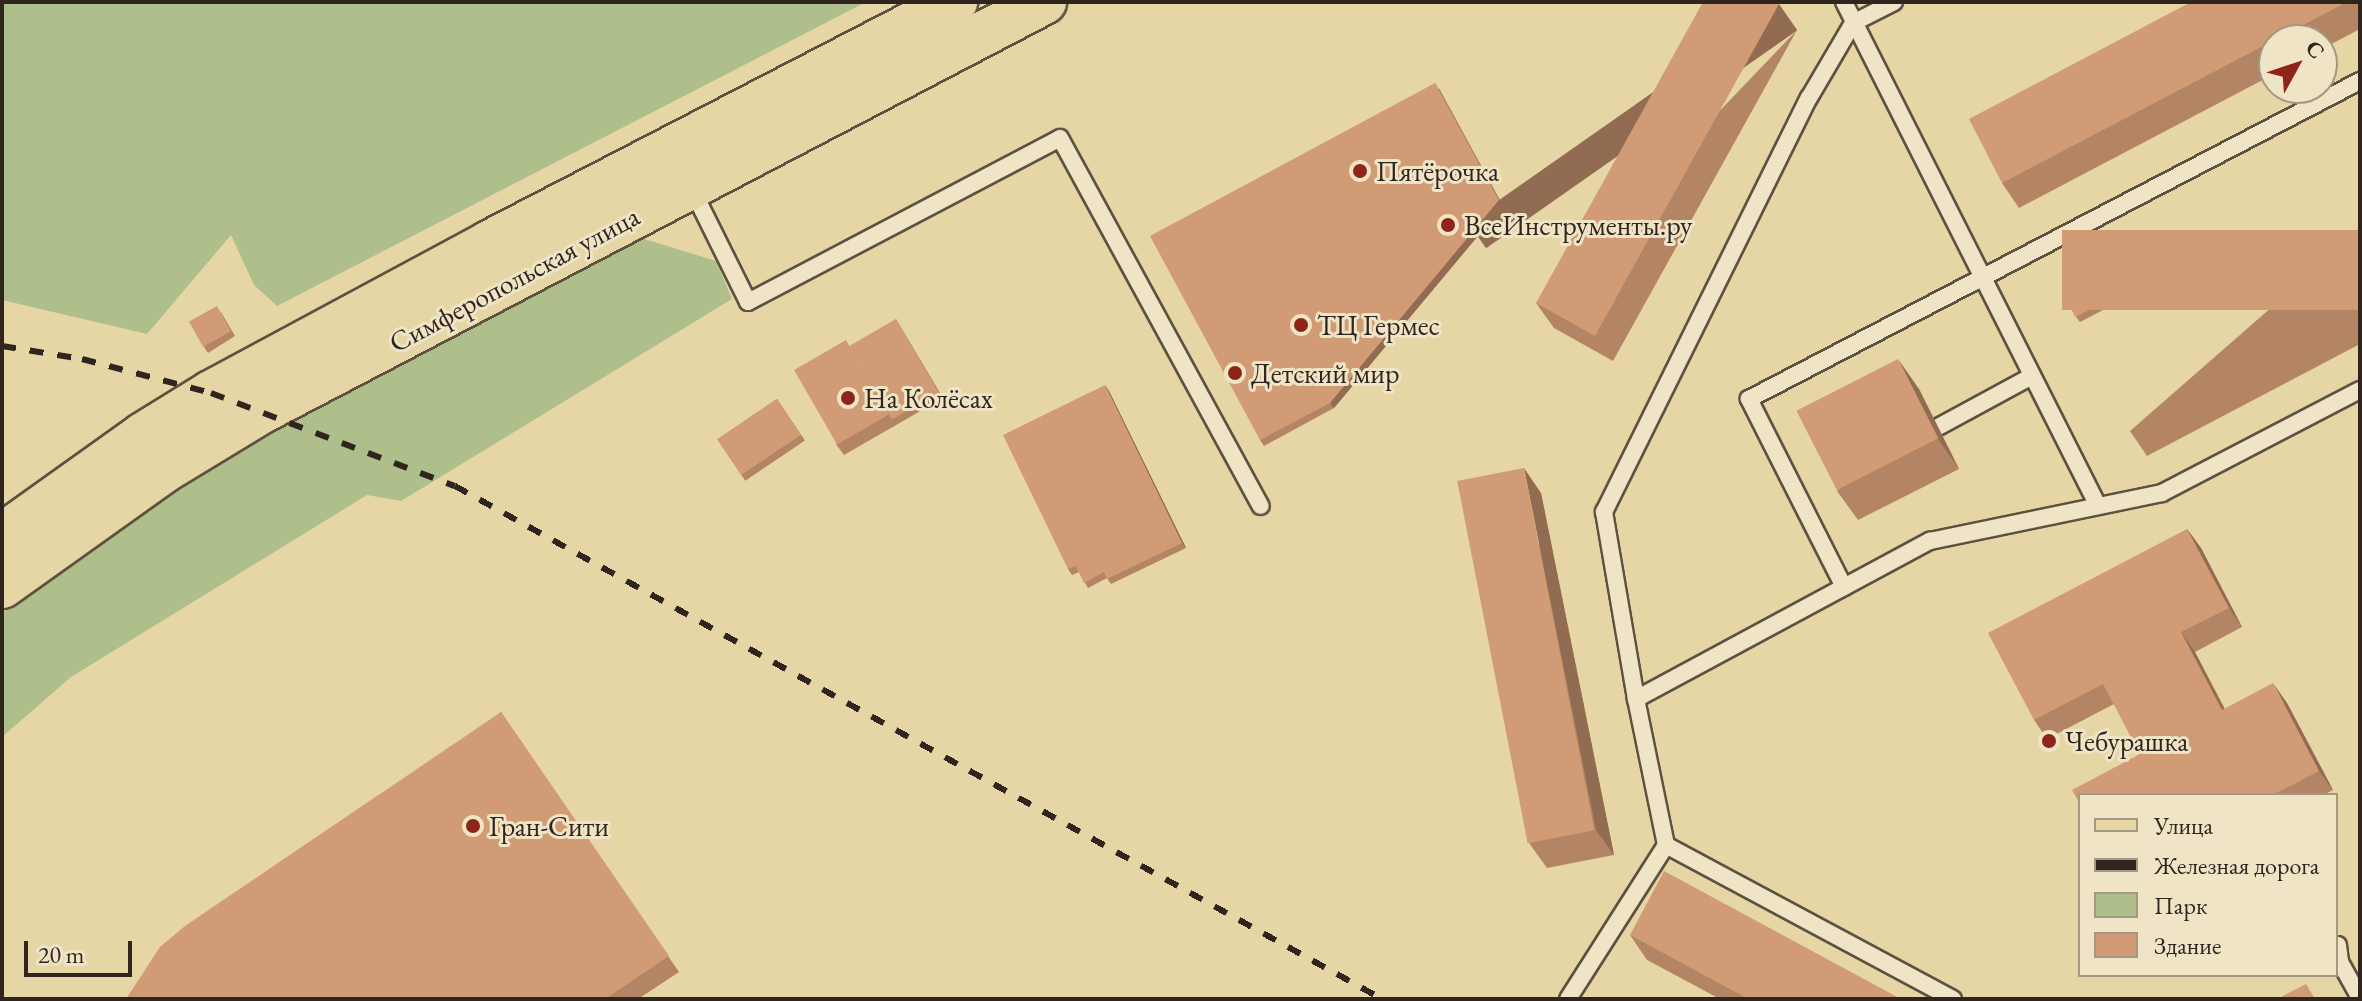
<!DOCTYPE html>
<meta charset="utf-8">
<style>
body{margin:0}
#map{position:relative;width:2362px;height:1001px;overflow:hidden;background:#e6d6a6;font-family:"EB Garamond",serif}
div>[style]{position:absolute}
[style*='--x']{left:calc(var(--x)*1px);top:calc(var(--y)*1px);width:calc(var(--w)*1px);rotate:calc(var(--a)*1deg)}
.green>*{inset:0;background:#aebf8c}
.roads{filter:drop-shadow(2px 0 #5e5140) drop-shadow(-2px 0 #5e5140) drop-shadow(0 2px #5e5140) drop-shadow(0 -2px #5e5140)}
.lane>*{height:16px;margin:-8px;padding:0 8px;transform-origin:8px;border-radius:8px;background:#efe4c5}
.primary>*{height:44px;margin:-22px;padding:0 22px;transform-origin:22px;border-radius:22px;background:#e6d6a6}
.rail>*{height:6px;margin-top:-3px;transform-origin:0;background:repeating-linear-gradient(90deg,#30251e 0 14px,transparent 0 28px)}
.wall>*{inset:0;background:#b38565;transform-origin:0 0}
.shaded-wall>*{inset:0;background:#926c52;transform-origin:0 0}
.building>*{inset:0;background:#d09b75;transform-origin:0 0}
.dots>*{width:22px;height:22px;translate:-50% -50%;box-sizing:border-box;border:4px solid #efe4c5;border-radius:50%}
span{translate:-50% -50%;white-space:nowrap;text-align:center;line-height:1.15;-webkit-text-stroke:6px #efe4c5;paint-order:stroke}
.poi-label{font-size:28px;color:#30251e}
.left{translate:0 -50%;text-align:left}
.street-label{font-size:28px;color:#30251e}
.frame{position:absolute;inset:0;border:4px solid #30251e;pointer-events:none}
.legend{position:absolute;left:2078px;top:793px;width:260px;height:184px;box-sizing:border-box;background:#efe4c5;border:2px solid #a39882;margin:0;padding:10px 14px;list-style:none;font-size:24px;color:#30251e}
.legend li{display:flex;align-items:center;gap:16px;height:40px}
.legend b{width:40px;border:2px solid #a39882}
.north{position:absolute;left:2258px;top:24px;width:80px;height:80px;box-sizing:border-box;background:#efe4c5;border:2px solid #a39882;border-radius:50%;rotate:50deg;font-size:22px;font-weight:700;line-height:32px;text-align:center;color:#30251e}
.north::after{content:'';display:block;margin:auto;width:28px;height:36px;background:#8f2418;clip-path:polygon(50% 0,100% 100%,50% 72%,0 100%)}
.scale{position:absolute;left:24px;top:941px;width:108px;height:36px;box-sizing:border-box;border:4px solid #30251e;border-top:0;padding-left:10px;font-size:24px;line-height:28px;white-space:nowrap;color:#30251e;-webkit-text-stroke:6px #efe4c5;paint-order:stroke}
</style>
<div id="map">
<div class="green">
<i style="clip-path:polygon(2px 2px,866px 2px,277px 306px,254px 285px,231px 235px,147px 334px,2px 300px)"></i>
<i style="clip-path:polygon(638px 237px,716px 261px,732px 299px,401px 501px,367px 495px,71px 677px,2px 737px,2px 614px,42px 569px,295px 406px)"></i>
</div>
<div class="roads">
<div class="lane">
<i style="--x:1844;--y:2;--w:564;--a:63.25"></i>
<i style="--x:692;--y:189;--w:126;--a:63.6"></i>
<i style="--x:748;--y:302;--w:352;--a:-27.7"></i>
<i style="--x:1060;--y:138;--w:419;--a:61.4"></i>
<i style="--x:1938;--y:427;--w:107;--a:-28.5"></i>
<i style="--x:1844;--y:587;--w:211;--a:-116.8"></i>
<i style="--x:1749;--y:399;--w:689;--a:-27.5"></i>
<i style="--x:1636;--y:699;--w:190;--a:-99.7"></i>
<i style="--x:1604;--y:512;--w:462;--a:-63.7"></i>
<i style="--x:1809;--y:98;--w:87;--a:-59.6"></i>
<i style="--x:1853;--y:23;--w:46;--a:-27.1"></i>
<i style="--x:2338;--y:945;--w:17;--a:83"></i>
<i style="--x:2340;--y:962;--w:41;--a:60.9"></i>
<i style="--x:1568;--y:999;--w:183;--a:-57.5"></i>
<i style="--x:1953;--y:999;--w:326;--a:-151.8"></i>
<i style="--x:1666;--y:845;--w:149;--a:-101.6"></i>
<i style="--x:1636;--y:699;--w:334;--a:-28.3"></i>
<i style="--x:1930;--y:541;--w:237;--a:-11.7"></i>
<i style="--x:2162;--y:493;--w:223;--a:-27.5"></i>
</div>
<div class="primary">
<i style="--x:2;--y:536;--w:173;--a:-35.6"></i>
<i style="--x:143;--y:435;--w:80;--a:-31.7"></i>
<i style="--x:211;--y:393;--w:316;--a:-28.3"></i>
<i style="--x:489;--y:243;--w:525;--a:-27.35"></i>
<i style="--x:2;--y:586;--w:198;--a:-35.5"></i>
<i style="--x:163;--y:471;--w:114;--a:-31.3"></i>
<i style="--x:260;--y:412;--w:885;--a:-27.61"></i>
</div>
</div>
<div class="rail">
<i style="--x:2;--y:346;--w:81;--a:9.2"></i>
<i style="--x:82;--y:359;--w:133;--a:14.8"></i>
<i style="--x:211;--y:393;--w:261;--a:20.9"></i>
<i style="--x:455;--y:486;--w:1059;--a:28.96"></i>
</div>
<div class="wall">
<i style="clip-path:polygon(2191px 2px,2360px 2px,2360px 29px,2322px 49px,2322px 40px,2274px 40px,2274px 74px,2019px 208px,2002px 183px)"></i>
<i style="clip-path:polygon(1797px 30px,1613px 361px,1554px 328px,1536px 303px)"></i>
<i style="clip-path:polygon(1439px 88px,1503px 206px,1334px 408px,1264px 446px,1260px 440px)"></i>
<i style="clip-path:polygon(2360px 230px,2360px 344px,2147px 456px,2130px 431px)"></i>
<i style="clip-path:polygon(2096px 292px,2105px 309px,2080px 322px,2076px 317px)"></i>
<i style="clip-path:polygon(221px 312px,235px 336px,208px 353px,204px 347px)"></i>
<i style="clip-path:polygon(896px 319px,943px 398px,844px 455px,836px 444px)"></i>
<i style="clip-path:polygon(1105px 385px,1109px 391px,1186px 548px,1111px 584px,1107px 578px,1088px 588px,1079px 572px,1072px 575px,1068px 569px)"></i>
<i style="clip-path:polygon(1919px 389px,1959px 469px,1858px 520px,1837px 491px)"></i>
<i style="left:777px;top:399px;width:50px;height:72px;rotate:56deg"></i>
<i style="clip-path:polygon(1541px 493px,1614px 855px,1547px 868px,1529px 843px)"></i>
<i style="clip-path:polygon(2187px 529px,2201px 548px,2242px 627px,2195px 652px,2225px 709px,2287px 703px,2333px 790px,2323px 795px,2080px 795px,2140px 754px,2114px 704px,2047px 739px,2034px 720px)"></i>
<i style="clip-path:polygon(501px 712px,679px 972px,638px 999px,126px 999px)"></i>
<i style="clip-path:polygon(1630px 935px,1901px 999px,1720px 999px,1647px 960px)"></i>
</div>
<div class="shaded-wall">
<i style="left:1779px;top:4px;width:32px;height:380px;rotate:55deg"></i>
<i style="clip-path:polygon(1435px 83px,1503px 206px,1334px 408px,1330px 403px)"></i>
<i style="clip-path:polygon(1898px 359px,1919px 389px,1959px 469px,1938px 439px)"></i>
<i style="clip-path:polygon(1105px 385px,1109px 391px,1186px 548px,1182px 543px)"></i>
<i style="clip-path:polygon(1524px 468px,1541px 493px,1614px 855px,1596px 830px)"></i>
<i style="clip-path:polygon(2187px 529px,2201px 548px,2242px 627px,2229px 608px)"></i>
<i style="clip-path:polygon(2181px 632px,2195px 652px,2235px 730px,2222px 710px)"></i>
<i style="clip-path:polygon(2273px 683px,2287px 703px,2333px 790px,2319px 771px)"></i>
</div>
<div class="building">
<i style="clip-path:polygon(1703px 2px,1775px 2px,1779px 4px,1595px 336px,1536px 303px)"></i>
<i style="clip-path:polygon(2191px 2px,2347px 2px,2002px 183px,1969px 119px)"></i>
<i style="clip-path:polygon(1435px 83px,1499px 200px,1330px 403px,1260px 440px,1150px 236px)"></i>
<i style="left:2360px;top:230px;width:80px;height:298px;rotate:90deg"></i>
<i style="left:2092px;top:286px;width:20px;height:29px;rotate:63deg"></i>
<i style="left:217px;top:306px;width:29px;height:32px;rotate:61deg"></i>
<i style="left:896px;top:319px;width:85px;height:54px;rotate:60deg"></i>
<i style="left:846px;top:340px;width:86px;height:60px;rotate:60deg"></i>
<i style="left:1898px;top:359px;width:89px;height:114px;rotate:63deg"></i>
<i style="clip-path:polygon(1105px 385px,1182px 543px,1107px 579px,1104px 572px,1084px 583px,1076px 566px,1068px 569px,1003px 435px)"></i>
<i style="left:777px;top:399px;width:43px;height:72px;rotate:56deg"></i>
<i style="left:1524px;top:468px;width:369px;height:68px;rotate:79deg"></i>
<i style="clip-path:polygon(2187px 529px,2229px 608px,2181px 632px,2222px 710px,2273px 683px,2319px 771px,2273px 795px,2080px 795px,2080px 804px,2072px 790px,2140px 754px,2103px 684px,2034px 720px,1988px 633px)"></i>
<i style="clip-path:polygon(501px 712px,669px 956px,605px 999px,126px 999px,160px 947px,185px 926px)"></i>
<i style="clip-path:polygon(1664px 871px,1901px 999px,1748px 999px,1630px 935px)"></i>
<i style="clip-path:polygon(2306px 984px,2315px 999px,2277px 999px)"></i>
</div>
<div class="dots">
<i style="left:1360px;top:171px;background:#8f2418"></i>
<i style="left:1448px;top:225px;background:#8f2418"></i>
<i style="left:1301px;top:325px;background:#8f2418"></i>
<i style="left:1235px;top:373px;background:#8f2418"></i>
<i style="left:848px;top:398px;background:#8f2418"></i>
<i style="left:2049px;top:741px;background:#8f2418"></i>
<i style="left:473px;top:826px;background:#8f2418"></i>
</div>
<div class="poi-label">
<span class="left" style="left:1376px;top:171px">Пятёрочка</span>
<span class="left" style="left:1464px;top:225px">ВсеИнструменты.ру</span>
<span class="left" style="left:1317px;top:325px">ТЦ Гермес</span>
<span class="left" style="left:1251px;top:373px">Детский мир</span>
<span class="left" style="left:864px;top:398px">На Колёсах</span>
<span class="left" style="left:2065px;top:741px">Чебурашка</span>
<span class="left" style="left:489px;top:826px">Гран-Сити</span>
</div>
<div class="street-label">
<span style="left:514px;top:279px;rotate:-28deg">Симферопольская улица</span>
</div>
<div class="frame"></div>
<ul class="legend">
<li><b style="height:10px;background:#e6d6a6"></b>Улица</li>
<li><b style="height:10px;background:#30251e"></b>Железная дорога</li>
<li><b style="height:22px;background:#aebf8c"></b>Парк</li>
<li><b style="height:22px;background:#d09b75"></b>Здание</li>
</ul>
<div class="north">С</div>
<div class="scale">20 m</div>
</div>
